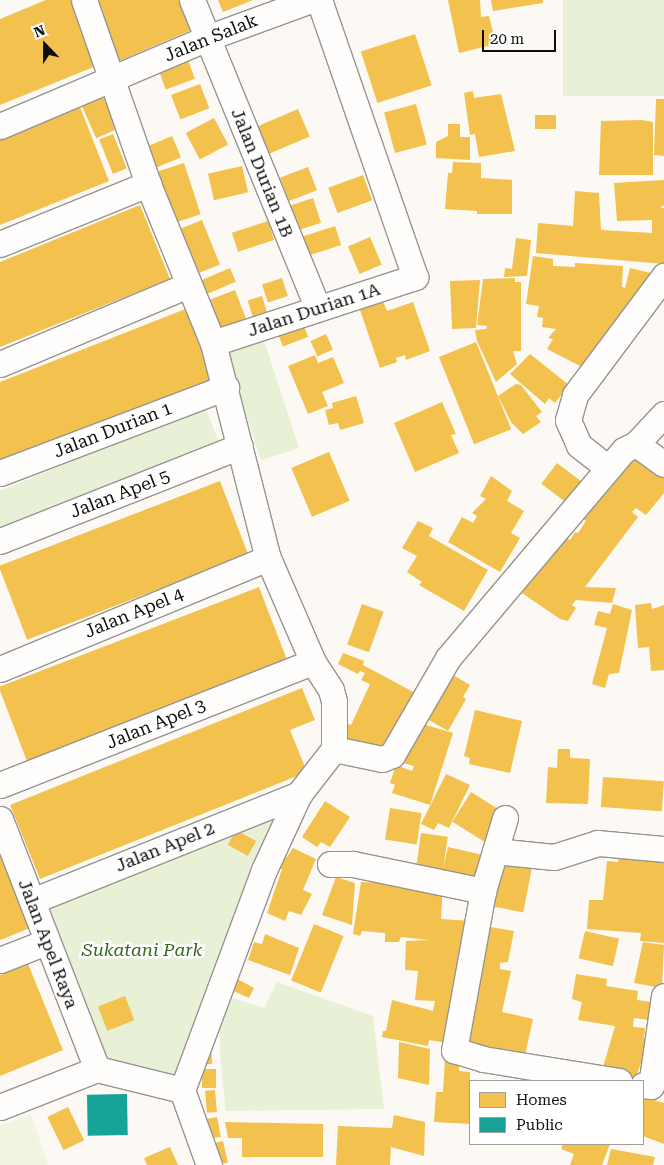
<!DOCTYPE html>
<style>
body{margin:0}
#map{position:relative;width:664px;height:1165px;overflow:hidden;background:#fcf9f4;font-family:"Roboto Serif",serif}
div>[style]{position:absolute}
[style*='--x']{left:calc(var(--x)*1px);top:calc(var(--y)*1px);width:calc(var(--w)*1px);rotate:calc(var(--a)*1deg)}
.green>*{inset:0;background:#e8f0d5;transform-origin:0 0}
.pitch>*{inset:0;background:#f1f4de}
.homes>*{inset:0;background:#f2c14e;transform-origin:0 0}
.public>*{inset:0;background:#17a398;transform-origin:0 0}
.roads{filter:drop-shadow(1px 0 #969492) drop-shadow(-1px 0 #969492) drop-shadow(0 1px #969492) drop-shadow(0 -1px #969492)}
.street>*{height:25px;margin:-12.5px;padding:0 12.5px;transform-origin:12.5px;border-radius:12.5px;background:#fffefd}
span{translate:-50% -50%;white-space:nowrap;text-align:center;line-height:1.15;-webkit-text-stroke:5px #fff;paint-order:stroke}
.street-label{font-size:18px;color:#0f0f0f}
.park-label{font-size:18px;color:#376520;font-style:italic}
.legend{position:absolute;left:469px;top:1080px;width:175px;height:65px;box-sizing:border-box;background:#fff;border:1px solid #9f9f9f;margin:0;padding:6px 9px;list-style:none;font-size:15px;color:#0f0f0f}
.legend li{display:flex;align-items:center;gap:10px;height:25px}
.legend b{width:25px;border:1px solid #9f9f9f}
.north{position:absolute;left:20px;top:20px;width:50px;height:50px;-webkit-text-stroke:4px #fff;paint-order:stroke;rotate:338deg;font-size:14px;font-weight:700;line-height:20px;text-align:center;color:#0f0f0f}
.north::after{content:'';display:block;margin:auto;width:18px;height:22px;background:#0f0f0f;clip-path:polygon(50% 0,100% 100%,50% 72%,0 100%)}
.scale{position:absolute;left:482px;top:30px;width:74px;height:22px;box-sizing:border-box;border:2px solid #0f0f0f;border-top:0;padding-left:6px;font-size:15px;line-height:18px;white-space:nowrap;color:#0f0f0f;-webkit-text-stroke:4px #fff;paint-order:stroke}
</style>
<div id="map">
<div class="green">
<i style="left:563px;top:0;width:101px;height:96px"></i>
<i style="left:261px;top:331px;width:123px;height:40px;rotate:72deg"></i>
<i style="clip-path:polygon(205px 406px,221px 448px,0 536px,0 491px)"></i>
<i style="clip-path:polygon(299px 794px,182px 1090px,97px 1069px,32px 901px)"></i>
<i style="clip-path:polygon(277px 982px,373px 1016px,384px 1109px,226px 1111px,220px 1057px,220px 994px,264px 1008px)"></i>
</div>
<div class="pitch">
<i style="clip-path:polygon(31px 1114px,48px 1165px,0 1165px,0 1126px)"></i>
</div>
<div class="homes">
<i style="clip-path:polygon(46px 0,75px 0,101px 64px,0 105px,0 19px)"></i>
<i style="clip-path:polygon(95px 0,186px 0,196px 28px,119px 61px)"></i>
<i style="clip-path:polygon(218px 0,253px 0,223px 12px)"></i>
<i style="clip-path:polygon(448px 0,480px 0,481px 17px,489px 16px,496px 44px,459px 53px)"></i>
<i style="clip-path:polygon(491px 0,543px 0,543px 3px,493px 11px)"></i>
<i style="left:415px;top:34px;width:54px;height:57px;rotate:72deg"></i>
<i style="left:188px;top:60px;width:20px;height:31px;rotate:70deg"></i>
<i style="left:200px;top:84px;width:26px;height:31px;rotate:69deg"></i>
<i style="clip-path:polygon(473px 91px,474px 98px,501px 94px,515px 151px,479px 157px,475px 134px,470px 135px,464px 93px)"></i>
<i style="left:103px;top:97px;width:35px;height:23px;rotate:66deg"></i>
<i style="clip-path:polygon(656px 99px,664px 99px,664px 156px,654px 155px)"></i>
<i style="left:416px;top:104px;width:42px;height:33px;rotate:75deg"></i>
<i style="clip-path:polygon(80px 107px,109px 181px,0 225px,0 139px)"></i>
<i style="left:298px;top:109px;width:30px;height:46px;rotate:67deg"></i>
<i style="left:535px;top:115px;width:21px;height:14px"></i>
<i style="left:214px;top:118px;width:30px;height:32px;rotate:62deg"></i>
<i style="clip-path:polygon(642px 120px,653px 122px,653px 175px,599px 175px,601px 121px)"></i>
<i style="clip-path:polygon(448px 124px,460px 124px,460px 137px,470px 137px,470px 160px,436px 158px,436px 142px,448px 136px)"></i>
<i style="left:113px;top:134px;width:37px;height:15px;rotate:68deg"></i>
<i style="left:172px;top:136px;width:23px;height:29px;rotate:67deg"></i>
<i style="clip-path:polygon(453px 162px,481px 163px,481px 178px,512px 180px,512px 214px,477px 214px,477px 211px,445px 209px,448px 173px,452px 173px)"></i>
<i style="left:184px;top:163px;width:54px;height:36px;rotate:72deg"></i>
<i style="left:242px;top:166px;width:27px;height:35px;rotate:77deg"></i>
<i style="left:308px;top:167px;width:25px;height:30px;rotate:69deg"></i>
<i style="left:363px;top:175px;width:27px;height:37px;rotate:70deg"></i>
<i style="clip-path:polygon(664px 180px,664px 205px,660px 208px,664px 208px,664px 264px,536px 253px,538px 223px,573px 226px,575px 191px,599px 193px,601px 230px,652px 233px,652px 220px,617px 221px,614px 183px)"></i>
<i style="left:313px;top:198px;width:26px;height:28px;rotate:72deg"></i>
<i style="clip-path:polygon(140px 205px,170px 279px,0 347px,0 262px)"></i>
<i style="left:202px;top:220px;width:48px;height:27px;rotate:68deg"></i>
<i style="left:268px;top:221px;width:20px;height:38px;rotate:72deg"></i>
<i style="left:335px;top:226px;width:20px;height:34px;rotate:72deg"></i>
<i style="left:370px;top:237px;width:30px;height:24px;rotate:67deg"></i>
<i style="clip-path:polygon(516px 238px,531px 240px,527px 276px,504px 277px,505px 268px,512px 269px)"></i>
<i style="clip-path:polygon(533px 256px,553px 259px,553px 266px,575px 267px,575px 263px,623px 266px,622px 287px,625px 288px,630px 268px,651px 273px,584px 368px,547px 349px,553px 339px,548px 338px,556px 329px,542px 327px,543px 318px,537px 317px,539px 306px,526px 304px)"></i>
<i style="left:230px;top:268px;width:15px;height:35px;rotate:67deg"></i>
<i style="left:282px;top:278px;width:19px;height:21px;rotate:72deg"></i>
<i style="clip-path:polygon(515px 278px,515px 282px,521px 282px,521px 351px,513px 351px,517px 364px,496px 382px,477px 341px,475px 330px,486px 329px,487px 326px,477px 325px,483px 279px)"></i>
<i style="clip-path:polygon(480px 280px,476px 328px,452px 329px,450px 281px)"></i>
<i style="left:235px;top:290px;width:33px;height:35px;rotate:69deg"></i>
<i style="left:262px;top:296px;width:21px;height:15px;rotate:73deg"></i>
<i style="clip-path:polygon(381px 296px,387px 311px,413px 302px,430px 351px,406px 360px,405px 355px,396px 358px,397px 362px,380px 368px,358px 304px)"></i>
<i style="clip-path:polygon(188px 308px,217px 382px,0 468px,0 382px)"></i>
<i style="left:302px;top:321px;width:17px;height:27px;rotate:69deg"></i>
<i style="left:326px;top:334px;width:17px;height:17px;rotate:66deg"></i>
<i style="left:476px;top:342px;width:94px;height:40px;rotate:68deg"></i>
<i style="clip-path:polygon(530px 354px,569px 385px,555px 403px,549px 398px,545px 404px,510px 374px)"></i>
<i style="clip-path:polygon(315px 355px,318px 363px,333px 357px,344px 383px,322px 392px,328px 406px,308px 414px,288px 366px)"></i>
<i style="clip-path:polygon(516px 384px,521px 385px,542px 412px,536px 416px,541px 422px,523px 434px,511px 422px,498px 396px)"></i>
<i style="clip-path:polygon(356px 396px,364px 423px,340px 430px,338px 423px,329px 425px,325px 410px,333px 408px,332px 403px)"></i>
<i style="clip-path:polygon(442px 402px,456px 434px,451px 435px,459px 453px,415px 472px,394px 423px)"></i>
<i style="left:329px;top:452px;width:53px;height:41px;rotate:67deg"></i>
<i style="clip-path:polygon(633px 452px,664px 476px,664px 493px,646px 515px,636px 508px,632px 512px,638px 517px,585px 587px,616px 588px,612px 603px,576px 600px,572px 605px,576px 608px,568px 621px,560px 619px,522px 593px,526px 587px,521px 583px,562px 536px,570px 540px,575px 532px,578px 533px,586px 521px,579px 517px)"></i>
<i style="left:557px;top:463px;width:36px;height:26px;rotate:37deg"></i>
<i style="clip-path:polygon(491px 476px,512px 491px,507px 501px,524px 511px,511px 533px,520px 538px,500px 572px,448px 542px,462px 517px,473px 523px,477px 516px,472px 513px,486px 499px,480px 496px)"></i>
<i style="left:220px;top:481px;width:79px;height:237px;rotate:69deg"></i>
<i style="clip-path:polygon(418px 521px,433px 528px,429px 536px,488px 570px,464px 611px,419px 585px,422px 582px,407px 572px,417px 556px,402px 548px)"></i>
<i style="left:259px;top:587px;width:79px;height:279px;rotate:69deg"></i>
<i style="clip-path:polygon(651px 603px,652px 609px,664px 605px,664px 670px,651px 671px,649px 647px,638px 648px,635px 605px)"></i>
<i style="left:362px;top:604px;width:23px;height:43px;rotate:20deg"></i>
<i style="clip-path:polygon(613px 604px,632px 610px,619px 673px,609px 674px,605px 688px,592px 684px,607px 628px,594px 625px,598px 611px,610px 614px)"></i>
<i style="clip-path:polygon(343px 653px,364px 661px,363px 665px,417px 694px,378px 755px,342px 739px,344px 722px,351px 725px,370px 684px,361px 680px,365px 673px,360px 671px,358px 674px,338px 664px)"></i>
<i style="clip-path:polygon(453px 675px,470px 685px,463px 697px,466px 699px,448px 731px,429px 720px,426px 725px,453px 733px,430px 805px,392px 793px,395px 785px,390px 783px,396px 765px,412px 771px,414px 766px,399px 762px)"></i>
<i style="clip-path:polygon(302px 688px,315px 720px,290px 730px,307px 772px,40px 879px,10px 805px)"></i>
<i style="clip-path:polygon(475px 710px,522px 721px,510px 773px,469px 764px,470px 758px,464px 756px)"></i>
<i style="clip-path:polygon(558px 749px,570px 749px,570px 758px,590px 759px,588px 804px,546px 803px,548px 767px,557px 768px)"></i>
<i style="clip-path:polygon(446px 774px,470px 785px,449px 828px,438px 823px,434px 830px,421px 824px)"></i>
<i style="left:603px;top:777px;width:61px;height:30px;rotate:4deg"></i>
<i style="left:471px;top:792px;width:41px;height:35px;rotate:32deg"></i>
<i style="clip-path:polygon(325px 801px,350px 817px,330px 847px,321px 842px,317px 847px,302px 837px)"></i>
<i style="left:390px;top:808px;width:32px;height:32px;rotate:9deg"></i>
<i style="left:236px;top:830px;width:23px;height:17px;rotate:29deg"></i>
<i style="left:421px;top:833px;width:27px;height:40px;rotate:8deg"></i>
<i style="left:448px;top:847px;width:36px;height:27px;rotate:13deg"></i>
<i style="clip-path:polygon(293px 848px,316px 859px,303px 890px,312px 894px,301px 915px,289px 911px,285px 921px,267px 913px,282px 869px,278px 868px,283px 855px,287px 857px)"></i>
<i style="clip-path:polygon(0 851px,30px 928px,0 940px)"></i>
<i style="clip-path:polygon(619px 855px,664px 863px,664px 943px,640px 941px,641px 933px,587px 929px,589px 900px,603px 900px,607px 861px,618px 862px)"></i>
<i style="left:500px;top:859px;width:33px;height:48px;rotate:11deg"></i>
<i style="clip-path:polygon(336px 877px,355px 883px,352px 925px,322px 915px)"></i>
<i style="clip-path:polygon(361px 882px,443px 885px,441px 919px,471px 921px,454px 1044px,429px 1040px,428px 1046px,382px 1037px,383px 1031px,386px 1031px,392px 1000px,433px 1011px,435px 1001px,415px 1000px,418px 971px,405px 970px,406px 941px,430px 940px,401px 937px,399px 942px,385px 942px,385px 933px,362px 931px,360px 936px,353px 934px)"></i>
<i style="left:314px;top:924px;width:32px;height:61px;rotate:22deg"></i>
<i style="clip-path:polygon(490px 927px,514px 931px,508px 962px,500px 963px,500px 969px,511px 971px,502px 1012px,533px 1019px,524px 1060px,457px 1046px,480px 940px,487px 941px)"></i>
<i style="left:585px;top:931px;width:35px;height:28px;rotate:13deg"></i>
<i style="clip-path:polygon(265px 934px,299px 948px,290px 975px,248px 960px,254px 942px,262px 944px)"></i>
<i style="clip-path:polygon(643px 942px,664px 945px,662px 988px,634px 983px)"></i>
<i style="clip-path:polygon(28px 964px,63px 1050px,0 1076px,0 975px)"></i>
<i style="clip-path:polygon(226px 973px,254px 988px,249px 998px,220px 985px)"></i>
<i style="clip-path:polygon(576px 974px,607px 979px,606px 986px,638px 991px,637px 1000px,652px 1002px,649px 1020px,634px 1018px,633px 1027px,645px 1028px,644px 1038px,653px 1039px,648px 1059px,640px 1065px,636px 1078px,617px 1072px,601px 1074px,615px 1026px,578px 1020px,582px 1002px,572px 999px)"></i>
<i style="left:125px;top:996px;width:26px;height:29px;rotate:69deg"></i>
<i style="clip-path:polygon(211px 1041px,212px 1064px,200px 1065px)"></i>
<i style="clip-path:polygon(399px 1042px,430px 1049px,429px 1085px,398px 1078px)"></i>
<i style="clip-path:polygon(445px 1058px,459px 1059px,459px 1071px,470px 1072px,470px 1124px,434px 1122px,436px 1092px,443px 1092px)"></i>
<i style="left:202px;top:1069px;width:14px;height:19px"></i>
<i style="left:215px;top:1090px;width:22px;height:10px;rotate:85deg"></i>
<i style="clip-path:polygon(643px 1092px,658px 1095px,656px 1101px,664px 1103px,664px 1144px,643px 1136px)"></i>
<i style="left:68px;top:1107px;width:37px;height:23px;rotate:64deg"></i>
<i style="clip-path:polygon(394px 1115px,425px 1122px,424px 1156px,391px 1147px,390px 1165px,336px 1165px,338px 1126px,392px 1128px)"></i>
<i style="left:217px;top:1117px;width:20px;height:10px;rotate:79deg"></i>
<i style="clip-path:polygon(225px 1122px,323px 1124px,323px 1157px,242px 1157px,242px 1138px,228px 1138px)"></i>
<i style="left:223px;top:1141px;width:22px;height:9px;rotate:77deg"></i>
<i style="clip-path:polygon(563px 1144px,610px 1144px,602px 1165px,570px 1165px,574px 1154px,561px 1149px)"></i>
<i style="clip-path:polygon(170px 1147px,178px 1165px,147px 1165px,144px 1158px)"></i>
<i style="clip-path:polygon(611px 1149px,655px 1157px,653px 1165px,607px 1165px)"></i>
</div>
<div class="public">
<i style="left:127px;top:1094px;width:41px;height:40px;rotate:89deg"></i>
</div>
<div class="roads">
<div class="street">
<i style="--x:84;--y:0;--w:195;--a:70.8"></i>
<i style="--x:148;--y:184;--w:172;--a:67.8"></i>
<i style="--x:213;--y:343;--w:222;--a:75.7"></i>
<i style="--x:268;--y:558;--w:113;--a:66.6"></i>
<i style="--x:313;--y:662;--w:33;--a:57"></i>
<i style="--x:331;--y:690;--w:11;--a:75"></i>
<i style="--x:334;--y:701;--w:48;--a:90"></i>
<i style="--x:334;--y:749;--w:57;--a:127.9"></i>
<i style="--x:299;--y:794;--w:84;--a:114.7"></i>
<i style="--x:264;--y:870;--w:235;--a:110.4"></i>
<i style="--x:192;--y:0;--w:331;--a:67.8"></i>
<i style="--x:0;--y:126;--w:225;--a:-23"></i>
<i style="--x:207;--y:38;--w:111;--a:-20.1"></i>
<i style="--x:0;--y:244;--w:160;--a:-22.1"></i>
<i style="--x:213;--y:343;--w:213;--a:-18.1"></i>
<i style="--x:415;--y:277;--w:293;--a:-109.1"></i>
<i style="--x:0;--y:364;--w:204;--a:-22.8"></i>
<i style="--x:636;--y:444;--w:41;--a:-47"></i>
<i style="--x:608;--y:468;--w:37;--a:-142"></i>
<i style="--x:579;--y:445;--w:27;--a:-114"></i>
<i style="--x:568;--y:420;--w:26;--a:-74"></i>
<i style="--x:575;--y:395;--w:149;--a:-53.2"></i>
<i style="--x:0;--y:473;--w:242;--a:-20.8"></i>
<i style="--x:0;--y:541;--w:258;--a:-21.6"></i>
<i style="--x:0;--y:669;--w:290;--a:-22.5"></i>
<i style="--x:334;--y:749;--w:49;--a:11.8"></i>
<i style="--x:382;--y:759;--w:11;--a:-22"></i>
<i style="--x:392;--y:755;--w:112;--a:-60"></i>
<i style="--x:448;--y:658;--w:272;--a:-49.8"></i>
<i style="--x:624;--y:450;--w:13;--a:-27"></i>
<i style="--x:636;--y:444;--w:34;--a:36"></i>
<i style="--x:0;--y:785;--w:336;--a:-21.5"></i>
<i style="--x:505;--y:818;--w:76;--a:106.8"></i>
<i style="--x:483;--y:891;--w:162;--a:100.3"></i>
<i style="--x:454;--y:1050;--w:30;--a:17"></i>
<i style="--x:483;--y:1059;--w:138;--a:9.2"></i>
<i style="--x:0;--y:819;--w:268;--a:68.8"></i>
<i style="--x:495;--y:851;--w:59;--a:5.8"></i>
<i style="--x:554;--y:857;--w:46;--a:-17.7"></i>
<i style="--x:598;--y:843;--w:66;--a:5.2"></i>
<i style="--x:330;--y:864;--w:23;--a:0"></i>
<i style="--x:353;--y:864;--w:133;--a:11.7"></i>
<i style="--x:32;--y:901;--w:288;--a:-21.8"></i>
<i style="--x:0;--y:960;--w:49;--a:-21.4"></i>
<i style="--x:643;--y:1085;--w:8;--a:7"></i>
<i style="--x:651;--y:1086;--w:91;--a:-81.8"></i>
<i style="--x:182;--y:1090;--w:80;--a:70.2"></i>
<i style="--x:0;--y:1107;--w:104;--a:-21.4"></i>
<i style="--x:97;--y:1069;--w:88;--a:13.9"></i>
</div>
</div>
<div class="street-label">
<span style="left:211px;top:38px;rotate:-22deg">Jalan Salak</span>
<span style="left:262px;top:173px;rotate:68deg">Jalan Durian 1B</span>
<span style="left:314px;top:310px;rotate:-18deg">Jalan Durian 1A</span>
<span style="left:113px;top:430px;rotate:-21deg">Jalan Durian 1</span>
<span style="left:120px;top:494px;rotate:-21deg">Jalan Apel 5</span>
<span style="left:134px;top:613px;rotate:-22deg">Jalan Apel 4</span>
<span style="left:156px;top:724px;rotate:-22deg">Jalan Apel 3</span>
<span style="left:165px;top:847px;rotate:-22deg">Jalan Apel 2</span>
<span style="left:48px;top:944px;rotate:69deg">Jalan Apel Raya</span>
</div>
<div class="park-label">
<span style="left:142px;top:950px">Sukatani Park</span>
</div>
<ul class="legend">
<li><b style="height:14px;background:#f2c14e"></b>Homes</li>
<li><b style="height:14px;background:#17a398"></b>Public</li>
</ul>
<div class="north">N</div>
<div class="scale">20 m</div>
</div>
